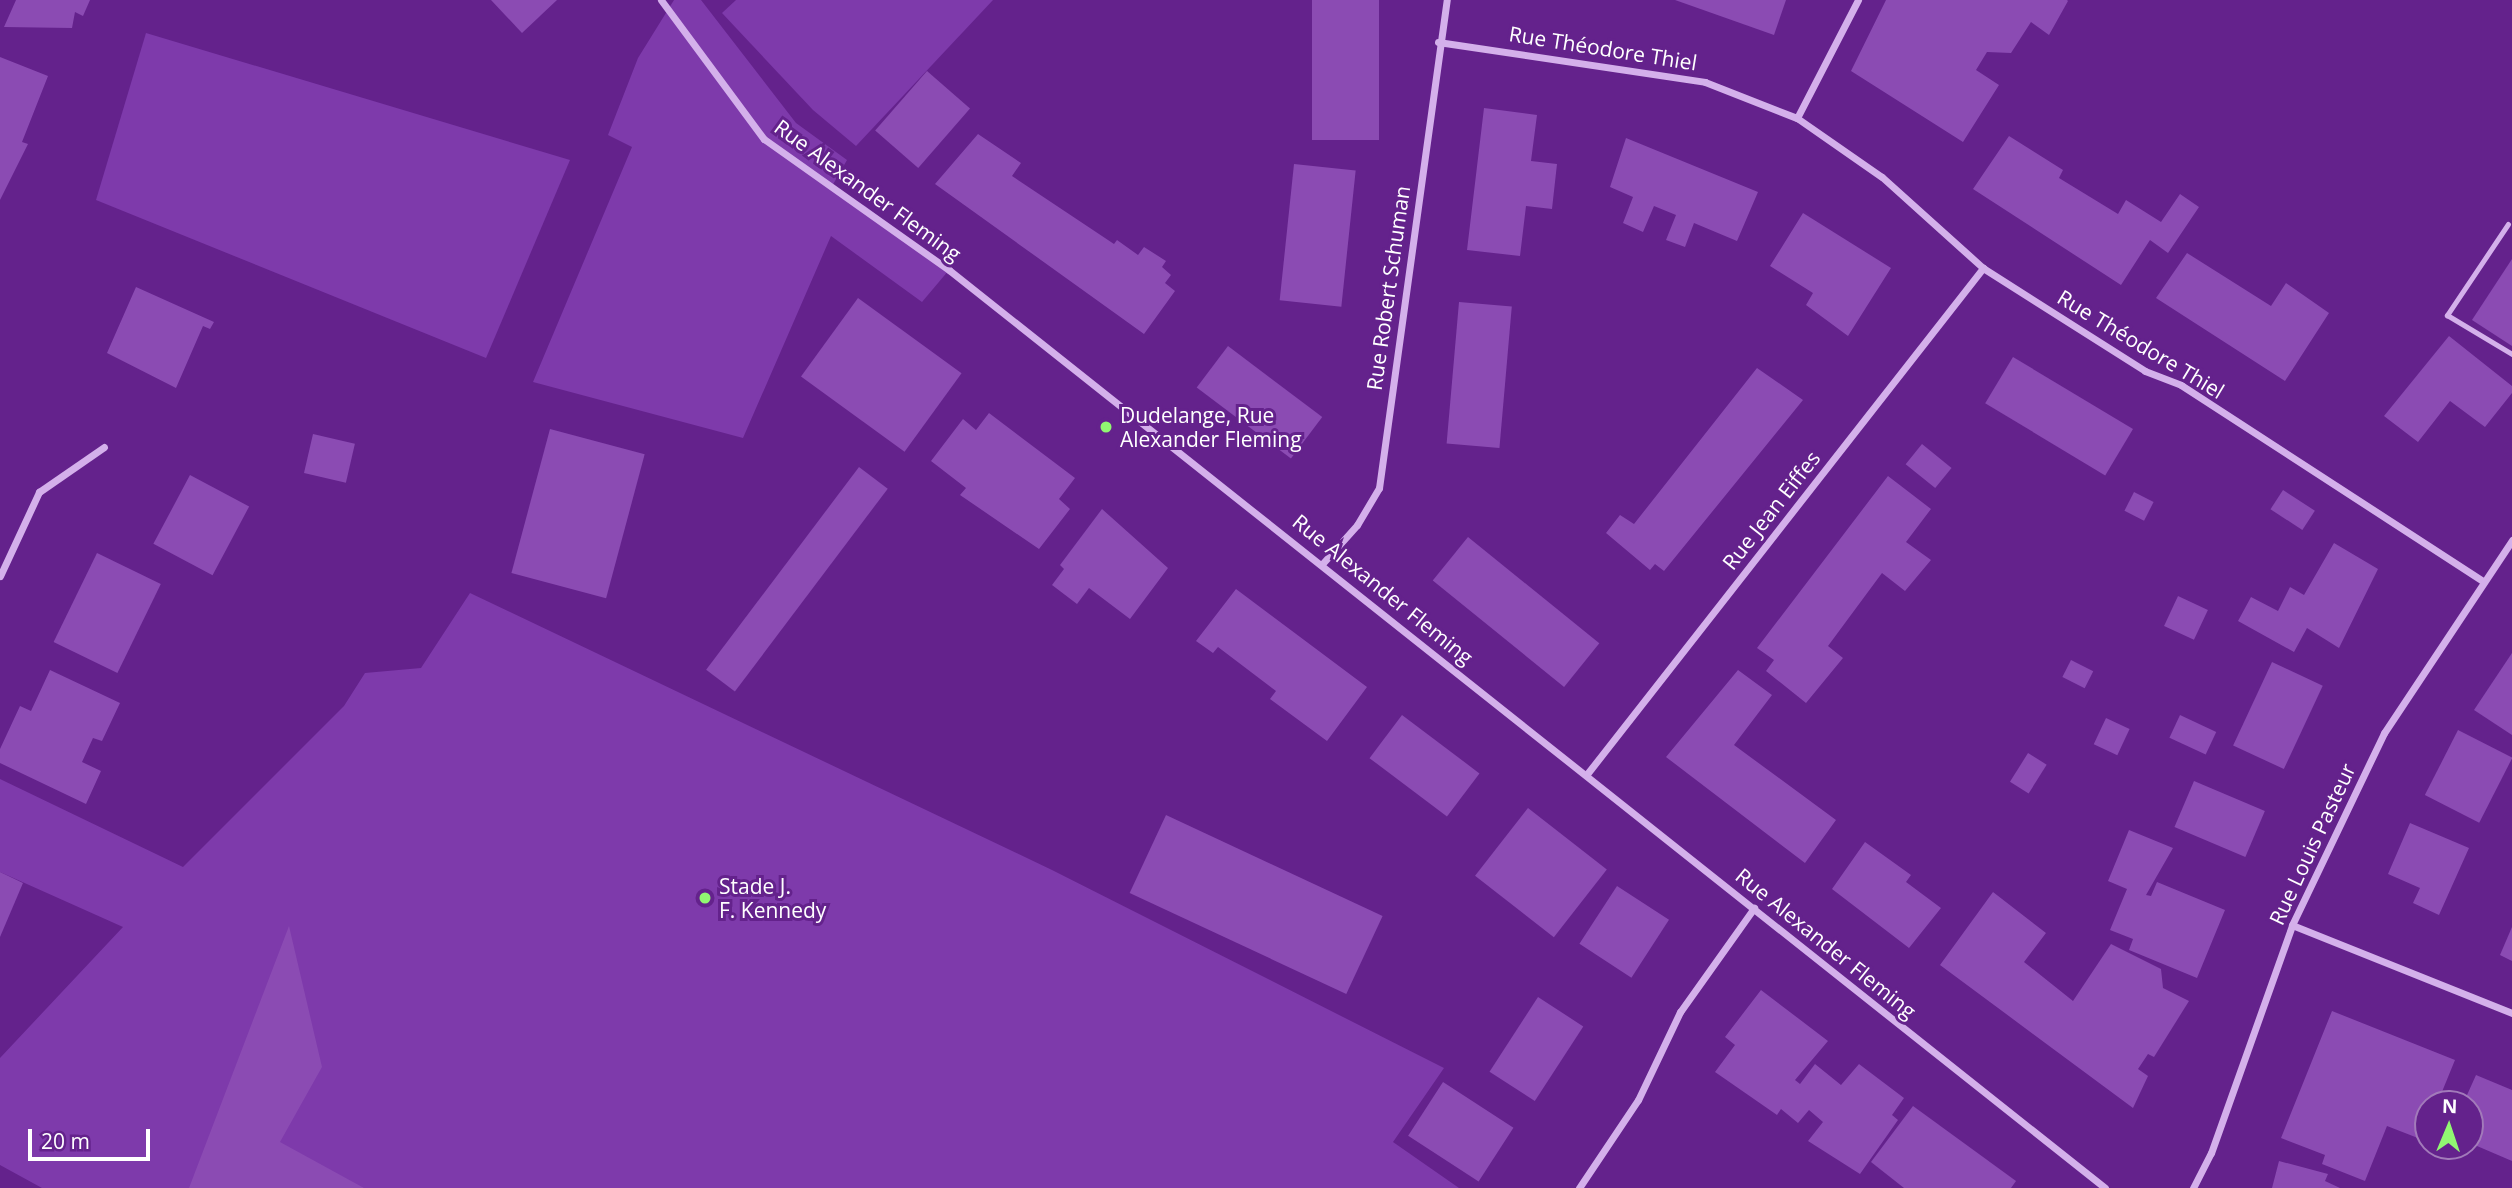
<!DOCTYPE html>
<meta charset="utf-8">
<style>
body{margin:0}
#map{position:relative;width:2512px;height:1188px;overflow:hidden;background:#64228c;font-family:"Open Sans",sans-serif}
div>[style]{position:absolute}
[style*='--x']{left:calc(var(--x)*1px);top:calc(var(--y)*1px);width:calc(var(--w)*1px);rotate:calc(var(--a)*1deg)}
.green>*{inset:0;background:#7e3aab}
.building>*{inset:0;background:#8b4bb3;transform-origin:0 0}
.service>*{height:5px;margin:-2.5px;padding:0 2.5px;transform-origin:2.5px;border-radius:2.5px;background:#d4b0eb}
.minor>*{height:7px;margin:-3.5px;padding:0 3.5px;transform-origin:3.5px;border-radius:3.5px;background:#d4b0eb}
.dots>*{width:19px;height:19px;translate:-50% -50%;box-sizing:border-box;border:4px solid #64228c;border-radius:50%}
span{translate:-50% -50%;white-space:nowrap;text-align:center;line-height:1.15;-webkit-text-stroke:6px #64228c;paint-order:stroke}
.street-label{font-size:21px;color:#fff}
.poi-label{font-size:21px;color:#fff}
.left{translate:0 -50%;text-align:left}
.north{position:absolute;left:2414px;top:1090px;width:70px;height:70px;box-sizing:border-box;background:#64228c;border:2px solid #a27aba;border-radius:50%;rotate:2deg;font-size:19px;font-weight:700;line-height:28px;text-align:center;color:#fff}
.north::after{content:'';display:block;margin:auto;width:24px;height:32px;background:#91f772;clip-path:polygon(50% 0,100% 100%,50% 72%,0 100%)}
.scale{position:absolute;left:28px;top:1129px;width:122px;height:32px;box-sizing:border-box;border:4px solid #fff;border-top:0;padding-left:9px;font-size:21px;line-height:24px;white-space:nowrap;color:#fff;-webkit-text-stroke:5px #64228c;paint-order:stroke}
</style>
<div id="map">
<div class="green">
<i style="clip-path:polygon(674px 0,701px 0,796px 123px,847px 160px,831px 188px,865px 206px,949px 270px,922px 302px,831px 236px,743px 438px,533px 382px,632px 147px,608px 135px,638px 58px)"></i>
<i style="clip-path:polygon(736px 0,993px 0,856px 146px,813px 110px,722px 13px)"></i>
<i style="clip-path:polygon(146px 33px,570px 160px,486px 358px,96px 200px)"></i>
<i style="clip-path:polygon(470px 593px,1052px 870px,1444px 1068px,1393px 1142px,1459px 1188px,42px 1188px,0 1165px,0 1058px,123px 927px,0 872px,0 779px,183px 867px,344px 706px,365px 673px,421px 668px)"></i>
</div>
<div class="building">
<i style="clip-path:polygon(16px 0,90px 0,83px 16px,75px 12px,72px 28px,4px 27px)"></i>
<i style="clip-path:polygon(491px 0,557px 0,522px 33px)"></i>
<i style="left:1312px;top:0;width:67px;height:140px"></i>
<i style="clip-path:polygon(1675px 0,1786px 0,1774px 35px)"></i>
<i style="clip-path:polygon(1886px 0,2067px 0,2068px 1px,2049px 35px,2031px 22px,2011px 53px,1987px 52px,1976px 70px,1999px 85px,1963px 142px,1851px 71px)"></i>
<i style="clip-path:polygon(0 57px,48px 76px,22px 142px,28px 144px,0 200px)"></i>
<i style="left:927px;top:71px;width:57px;height:79px;rotate:41deg"></i>
<i style="clip-path:polygon(1484px 108px,1537px 115px,1531px 161px,1557px 164px,1552px 209px,1526px 206px,1520px 256px,1467px 250px)"></i>
<i style="clip-path:polygon(978px 134px,1021px 163px,1012px 176px,1114px 244px,1117px 240px,1138px 255px,1144px 247px,1166px 261px,1162px 267px,1171px 275px,1165px 283px,1175px 291px,1144px 334px,935px 184px)"></i>
<i style="clip-path:polygon(2009px 136px,2063px 170px,2059px 178px,2118px 214px,2126px 200px,2161px 222px,2180px 194px,2199px 207px,2168px 253px,2150px 240px,2121px 285px,1973px 189px)"></i>
<i style="clip-path:polygon(1626px 138px,1758px 192px,1737px 241px,1694px 223px,1685px 247px,1666px 240px,1676px 215px,1654px 206px,1643px 232px,1623px 223px,1633px 197px,1610px 187px)"></i>
<i style="left:1294px;top:164px;width:62px;height:137px;rotate:6deg"></i>
<i style="clip-path:polygon(1803px 213px,1891px 268px,1848px 336px,1806px 305px,1813px 293px,1770px 266px)"></i>
<i style="clip-path:polygon(2187px 253px,2271px 306px,2286px 283px,2329px 313px,2285px 381px,2156px 298px)"></i>
<i style="clip-path:polygon(2512px 259px,2512px 346px,2472px 320px)"></i>
<i style="clip-path:polygon(136px 287px,214px 322px,210px 329px,203px 326px,176px 388px,107px 353px)"></i>
<i style="left:858px;top:298px;width:128px;height:97px;rotate:36deg"></i>
<i style="left:1459px;top:302px;width:53px;height:142px;rotate:5deg"></i>
<i style="clip-path:polygon(2449px 336px,2512px 386px,2512px 393px,2485px 427px,2450px 401px,2418px 442px,2384px 416px)"></i>
<i style="left:1228px;top:346px;width:118px;height:52px;rotate:37deg"></i>
<i style="left:2013px;top:357px;width:140px;height:54px;rotate:31deg"></i>
<i style="clip-path:polygon(1757px 368px,1803px 400px,1664px 571px,1655px 564px,1650px 570px,1606px 533px,1620px 515px,1634px 524px)"></i>
<i style="clip-path:polygon(989px 413px,1075px 478px,1059px 499px,1070px 509px,1039px 549px,960px 495px,966px 488px,931px 461px,963px 419px,976px 430px)"></i>
<i style="left:550px;top:429px;width:98px;height:149px;rotate:15deg"></i>
<i style="left:313px;top:434px;width:43px;height:40px;rotate:13deg"></i>
<i style="left:1922px;top:444px;width:38px;height:26px;rotate:39deg"></i>
<i style="left:859px;top:467px;width:36px;height:254px;rotate:37deg"></i>
<i style="left:190px;top:475px;width:67px;height:78px;rotate:28deg"></i>
<i style="clip-path:polygon(1888px 476px,1931px 509px,1906px 542px,1931px 560px,1905px 591px,1882px 573px,1828px 646px,1843px 658px,1806px 703px,1766px 671px,1774px 660px,1757px 648px)"></i>
<i style="left:2283px;top:490px;width:38px;height:23px;rotate:33deg"></i>
<i style="left:2134px;top:492px;width:22px;height:21px;rotate:27deg"></i>
<i style="clip-path:polygon(1102px 509px,1168px 568px,1130px 619px,1089px 588px,1077px 604px,1052px 585px,1064px 569px,1060px 565px)"></i>
<i style="left:1468px;top:537px;width:169px;height:56px;rotate:39deg"></i>
<i style="clip-path:polygon(2334px 543px,2378px 569px,2339px 648px,2307px 628px,2294px 652px,2238px 621px,2251px 597px,2278px 611px,2290px 587px,2304px 595px)"></i>
<i style="left:97px;top:553px;width:71px;height:99px;rotate:26deg"></i>
<i style="clip-path:polygon(1236px 589px,1367px 687px,1327px 741px,1270px 699px,1276px 691px,1218px 647px,1213px 653px,1196px 641px)"></i>
<i style="left:2178px;top:596px;width:33px;height:33px;rotate:25deg"></i>
<i style="clip-path:polygon(2512px 653px,2512px 735px,2474px 710px)"></i>
<i style="left:2071px;top:660px;width:25px;height:19px;rotate:27deg"></i>
<i style="left:2272px;top:662px;width:56px;height:92px;rotate:25deg"></i>
<i style="clip-path:polygon(50px 670px,120px 703px,102px 741px,93px 738px,82px 762px,101px 771px,86px 804px,0 763px,0 749px,20px 706px,31px 711px)"></i>
<i style="clip-path:polygon(1738px 670px,1772px 695px,1734px 745px,1836px 820px,1805px 863px,1666px 757px)"></i>
<i style="left:1402px;top:715px;width:97px;height:54px;rotate:37deg"></i>
<i style="left:2180px;top:715px;width:40px;height:25px;rotate:25deg"></i>
<i style="left:2106px;top:718px;width:26px;height:29px;rotate:25deg"></i>
<i style="left:2458px;top:730px;width:61px;height:73px;rotate:27deg"></i>
<i style="left:2028px;top:753px;width:22px;height:34px;rotate:32deg"></i>
<i style="left:2194px;top:781px;width:77px;height:50px;rotate:23deg"></i>
<i style="left:1528px;top:808px;width:100px;height:86px;rotate:38deg"></i>
<i style="left:1166px;top:815px;width:239px;height:86px;rotate:25deg"></i>
<i style="clip-path:polygon(2410px 823px,2469px 848px,2439px 915px,2413px 903px,2420px 888px,2388px 874px)"></i>
<i style="clip-path:polygon(2129px 830px,2173px 848px,2146px 895px,2151px 896px,2157px 882px,2225px 910px,2197px 978px,2129px 950px,2133px 939px,2110px 930px,2127px 889px,2108px 881px)"></i>
<i style="clip-path:polygon(1865px 842px,1911px 875px,1906px 882px,1941px 908px,1909px 948px,1832px 889px)"></i>
<i style="clip-path:polygon(0 872px,23px 883px,0 937px)"></i>
<i style="left:1617px;top:886px;width:62px;height:69px;rotate:33deg"></i>
<i style="clip-path:polygon(1993px 892px,2046px 933px,2024px 962px,2073px 1001px,2111px 944px,2161px 969px,2163px 988px,2189px 1001px,2154px 1057px,2148px 1054px,2138px 1069px,2148px 1076px,2133px 1108px,1940px 965px)"></i>
<i style="clip-path:polygon(289px 926px,322px 1067px,280px 1142px,364px 1188px,189px 1188px)"></i>
<i style="clip-path:polygon(2512px 927px,2512px 961px,2500px 955px)"></i>
<i style="clip-path:polygon(1761px 990px,1828px 1041px,1795px 1080px,1800px 1084px,1815px 1064px,1841px 1085px,1859px 1064px,1904px 1098px,1892px 1115px,1898px 1120px,1860px 1174px,1808px 1141px,1823px 1122px,1809px 1110px,1798px 1123px,1781px 1109px,1777px 1115px,1715px 1072px,1735px 1045px,1725px 1037px)"></i>
<i style="left:1538px;top:997px;width:54px;height:89px;rotate:33deg"></i>
<i style="clip-path:polygon(2332px 1011px,2455px 1060px,2437px 1104px,2428px 1104px,2423px 1140px,2387px 1126px,2365px 1181px,2322px 1164px,2325px 1155px,2281px 1138px)"></i>
<i style="clip-path:polygon(2476px 1075px,2512px 1090px,2512px 1161px,2470px 1143px,2470px 1104px,2463px 1104px)"></i>
<i style="left:1443px;top:1082px;width:84px;height:64px;rotate:33deg"></i>
<i style="clip-path:polygon(1913px 1106px,2016px 1181px,2011px 1188px,1904px 1188px,1871px 1162px)"></i>
<i style="clip-path:polygon(2279px 1161px,2328px 1174px,2325px 1181px,2340px 1188px,2272px 1188px)"></i>
</div>
<div class="service">
<i style="--x:2508;--y:224;--w:110;--a:123.8"></i>
<i style="--x:2447;--y:315;--w:76;--a:31"></i>
</div>
<div class="minor">
<i style="--x:661;--y:0;--w:173;--a:53.5"></i>
<i style="--x:764;--y:139;--w:227;--a:35.3"></i>
<i style="--x:949;--y:270;--w:1476;--a:38.45"></i>
<i style="--x:1438;--y:42;--w:270;--a:8.5"></i>
<i style="--x:1705;--y:82;--w:99;--a:21.4"></i>
<i style="--x:1797;--y:118;--w:103;--a:34.8"></i>
<i style="--x:1882;--y:177;--w:136;--a:42"></i>
<i style="--x:1983;--y:268;--w:192;--a:32.4"></i>
<i style="--x:2145;--y:371;--w:39;--a:21"></i>
<i style="--x:2181;--y:385;--w:358;--a:33"></i>
<i style="--x:1797;--y:118;--w:133;--a:-62.7"></i>
<i style="--x:1323;--y:563;--w:51;--a:-48.2"></i>
<i style="--x:1357;--y:525;--w:43;--a:-59.3"></i>
<i style="--x:1379;--y:488;--w:493;--a:-82.1"></i>
<i style="--x:0;--y:576;--w:93;--a:-65.1"></i>
<i style="--x:39;--y:492;--w:79;--a:-34.7"></i>
<i style="--x:1587;--y:774;--w:643;--a:-51.95"></i>
<i style="--x:2292;--y:925;--w:237;--a:21.8"></i>
<i style="--x:1579;--y:1188;--w:106;--a:-56.2"></i>
<i style="--x:1638;--y:1100;--w:98;--a:-64.5"></i>
<i style="--x:1680;--y:1012;--w:128;--a:-54.6"></i>
<i style="--x:2193;--y:1188;--w:39;--a:-63"></i>
<i style="--x:2211;--y:1153;--w:242;--a:-70.4"></i>
<i style="--x:2292;--y:925;--w:213;--a:-64.4"></i>
<i style="--x:2384;--y:733;--w:232;--a:-56.4"></i>
</div>
<div class="dots">
<i style="left:1106px;top:427px;background:#91f772"></i>
<i style="left:705px;top:898px;background:#91f772"></i>
</div>
<div class="street-label">
<span style="left:1603px;top:48px;rotate:9deg">Rue Théodore Thiel</span>
<span style="left:868px;top:190px;rotate:36deg">Rue Alexander Fleming</span>
<span style="left:1388px;top:288px;rotate:-82deg">Rue Robert Schuman</span>
<span style="left:2141px;top:344px;rotate:31deg">Rue Théodore Thiel</span>
<span style="left:1771px;top:510px;rotate:-52deg">Rue Jean Eiffes</span>
<span style="left:1383px;top:589px;rotate:39deg">Rue Alexander Fleming</span>
<span style="left:2312px;top:844px;rotate:-65deg">Rue Louis Pasteur</span>
<span style="left:1826px;top:943px;rotate:39deg">Rue Alexander Fleming</span>
</div>
<div class="poi-label">
<span class="left" style="left:1120px;top:427px">Dudelange, Rue<br>Alexander Fleming</span>
<span class="left" style="left:719px;top:898px">Stade J.<br>F. Kennedy</span>
</div>
<div class="north">N</div>
<div class="scale">20 m</div>
</div>
